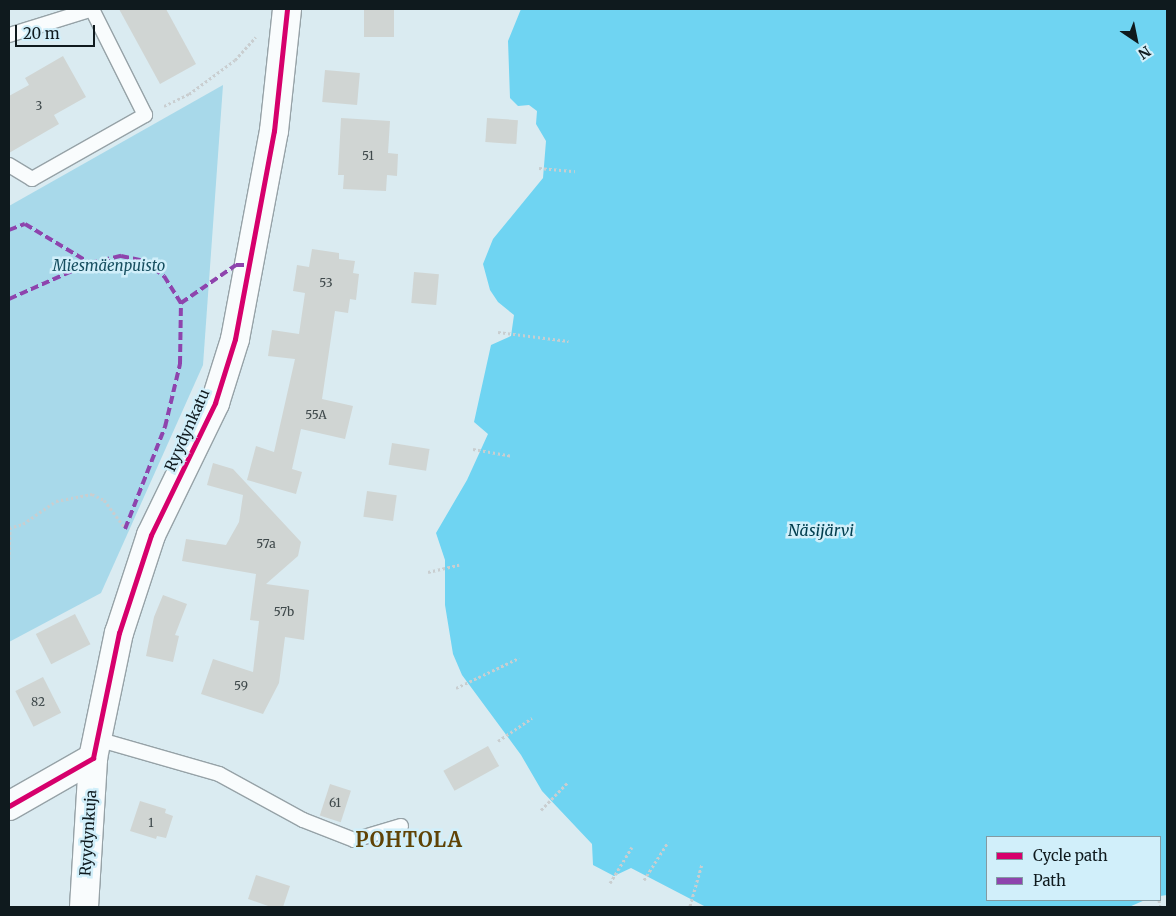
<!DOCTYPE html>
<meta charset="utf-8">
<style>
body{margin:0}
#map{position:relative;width:1176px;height:916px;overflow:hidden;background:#daebf1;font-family:Merriweather,serif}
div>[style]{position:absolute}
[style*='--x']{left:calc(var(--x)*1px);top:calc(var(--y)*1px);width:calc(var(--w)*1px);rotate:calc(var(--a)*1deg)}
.green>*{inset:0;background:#a8d9ea}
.water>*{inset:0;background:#6fd4f2}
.building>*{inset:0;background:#d0d5d3;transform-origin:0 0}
.path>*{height:3px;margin-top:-1.5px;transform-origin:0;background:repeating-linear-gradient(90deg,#c9ced0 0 2.5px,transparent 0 5px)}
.roads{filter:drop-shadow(1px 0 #96a2a7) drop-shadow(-1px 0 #96a2a7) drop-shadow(0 1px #96a2a7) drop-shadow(0 -1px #96a2a7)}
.lane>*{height:14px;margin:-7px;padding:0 7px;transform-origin:7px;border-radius:7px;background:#f9fcfd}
.street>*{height:28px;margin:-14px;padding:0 14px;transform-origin:14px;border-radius:14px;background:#f9fcfd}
.quiet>*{height:4px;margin-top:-2px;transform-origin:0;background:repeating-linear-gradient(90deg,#8e44ad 0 8px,transparent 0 12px)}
.cycleway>*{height:5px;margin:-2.5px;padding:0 2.5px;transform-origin:2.5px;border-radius:2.5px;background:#d6006c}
span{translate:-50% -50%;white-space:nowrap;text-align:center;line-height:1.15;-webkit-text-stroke:5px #d1effa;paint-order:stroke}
.number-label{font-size:12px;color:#3f494b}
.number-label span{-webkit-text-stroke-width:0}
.park-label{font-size:15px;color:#174f60;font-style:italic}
.street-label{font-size:15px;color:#0f1a1e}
.water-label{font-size:16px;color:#003d4d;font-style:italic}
.district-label{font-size:20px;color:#5f4306;font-weight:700;letter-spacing:1px}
.frame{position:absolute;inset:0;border:10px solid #0f1a1e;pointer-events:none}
.legend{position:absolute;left:986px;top:836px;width:175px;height:65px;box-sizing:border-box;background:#d1effa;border:1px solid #839aa2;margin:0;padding:6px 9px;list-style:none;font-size:15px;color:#0f1a1e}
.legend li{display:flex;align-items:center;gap:10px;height:25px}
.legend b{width:25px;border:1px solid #839aa2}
.north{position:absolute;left:1111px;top:15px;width:50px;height:50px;-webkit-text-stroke:4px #d1effa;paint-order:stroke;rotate:146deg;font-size:14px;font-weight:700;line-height:20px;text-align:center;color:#0f1a1e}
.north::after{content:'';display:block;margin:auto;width:18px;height:22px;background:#0f1a1e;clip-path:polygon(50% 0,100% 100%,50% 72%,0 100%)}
.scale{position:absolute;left:15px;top:25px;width:80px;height:22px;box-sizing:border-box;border:2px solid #0f1a1e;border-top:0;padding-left:6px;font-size:15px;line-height:18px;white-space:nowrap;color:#0f1a1e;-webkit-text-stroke:4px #d1effa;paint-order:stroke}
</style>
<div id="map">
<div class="green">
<i style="clip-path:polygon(223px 85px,203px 365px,101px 593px,9px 642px,9px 206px)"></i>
</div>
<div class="water">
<i style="clip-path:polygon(521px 9px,1167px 9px,1167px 895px,1160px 896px,1160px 837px,987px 837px,987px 900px,1145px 900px,1129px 907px,706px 907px,631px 868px,614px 876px,593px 865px,592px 844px,542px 791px,521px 755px,462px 675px,453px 654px,445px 605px,445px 560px,436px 533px,467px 480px,488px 434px,474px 422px,491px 345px,511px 336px,514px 315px,498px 302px,490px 290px,483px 264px,493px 239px,543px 178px,546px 141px,536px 124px,537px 111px,529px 105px,518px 106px,510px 98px,508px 41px)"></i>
</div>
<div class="building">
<i style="clip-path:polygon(119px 9px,166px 9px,196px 64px,160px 84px)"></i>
<i style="left:364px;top:9px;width:30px;height:28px"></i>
<i style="clip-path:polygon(63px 56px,86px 97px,54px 115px,59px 124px,9px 153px,9px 96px,29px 85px,25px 78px)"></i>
<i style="left:325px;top:70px;width:35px;height:32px;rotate:5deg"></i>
<i style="clip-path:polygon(341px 118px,390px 121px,388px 153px,398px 154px,397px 176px,387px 175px,386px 191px,343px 189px,344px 175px,338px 175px)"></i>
<i style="left:487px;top:118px;width:31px;height:24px;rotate:4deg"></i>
<i style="clip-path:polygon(312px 249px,339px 253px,339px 259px,355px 261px,353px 273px,359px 274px,356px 300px,350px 299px,348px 313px,335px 311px,322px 399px,353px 406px,345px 439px,301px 429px,292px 469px,302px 472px,296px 494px,247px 480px,256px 446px,274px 452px,295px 359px,268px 356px,272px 330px,299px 334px,305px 293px,293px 291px,297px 265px,309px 267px)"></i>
<i style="left:414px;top:272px;width:25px;height:31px;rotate:5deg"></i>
<i style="left:392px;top:443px;width:38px;height:22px;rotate:9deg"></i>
<i style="clip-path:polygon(213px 463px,233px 469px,301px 542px,298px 556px,266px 584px,309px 590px,304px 640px,285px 637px,279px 683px,263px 714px,201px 694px,213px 659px,253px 672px,259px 621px,250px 620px,256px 574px,182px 561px,186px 539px,226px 545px,239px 522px,243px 495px,207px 485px)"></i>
<i style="left:367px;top:491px;width:30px;height:26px;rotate:8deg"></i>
<i style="clip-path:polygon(163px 595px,187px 604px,175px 635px,179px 636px,173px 662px,146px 656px,154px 617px)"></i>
<i style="left:75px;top:614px;width:34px;height:44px;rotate:63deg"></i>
<i style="left:43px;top:677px;width:40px;height:31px;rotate:63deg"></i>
<i style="left:488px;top:746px;width:23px;height:51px;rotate:61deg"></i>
<i style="left:330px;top:784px;width:22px;height:33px;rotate:18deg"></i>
<i style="clip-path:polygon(140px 801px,166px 809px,165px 813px,173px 816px,166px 838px,157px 836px,156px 839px,130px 831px)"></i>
<i style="clip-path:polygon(256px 875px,290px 886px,283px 907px,271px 907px,248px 899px)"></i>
</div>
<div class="path">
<i style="--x:164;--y:106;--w:28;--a:-26"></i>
<i style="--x:189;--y:94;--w:57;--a:-36.5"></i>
<i style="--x:235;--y:60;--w:31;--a:-48"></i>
<i style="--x:539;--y:168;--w:36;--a:5"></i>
<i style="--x:498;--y:332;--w:71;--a:7.3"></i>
<i style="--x:473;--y:449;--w:39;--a:10"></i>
<i style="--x:9;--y:528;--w:15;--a:-16"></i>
<i style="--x:23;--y:524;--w:40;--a:-34.9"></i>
<i style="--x:56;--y:501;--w:37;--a:-11"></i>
<i style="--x:92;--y:494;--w:13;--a:27"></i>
<i style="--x:104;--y:500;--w:35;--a:53"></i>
<i style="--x:9;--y:559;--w:31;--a:-88"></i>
<i style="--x:428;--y:572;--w:32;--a:-13"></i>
<i style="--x:456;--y:688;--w:70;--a:-25.5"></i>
<i style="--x:498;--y:741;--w:41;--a:-34.1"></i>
<i style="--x:541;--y:810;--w:40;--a:-46"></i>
<i style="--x:644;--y:880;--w:45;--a:-57.7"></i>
<i style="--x:610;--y:883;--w:42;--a:-58.6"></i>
<i style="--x:1159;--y:900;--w:6;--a:81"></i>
<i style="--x:690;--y:906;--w:44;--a:-74.1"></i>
</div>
<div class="roads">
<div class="lane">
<i style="--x:9;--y:35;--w:88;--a:-17.2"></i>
<i style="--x:9;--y:165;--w:27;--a:31"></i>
<i style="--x:32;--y:179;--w:130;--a:-29.5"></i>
<i style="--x:145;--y:115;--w:119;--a:-116.6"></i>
<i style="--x:97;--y:739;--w:127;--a:16"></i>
<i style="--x:219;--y:774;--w:96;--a:28.7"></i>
<i style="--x:303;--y:820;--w:55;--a:21.4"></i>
<i style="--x:354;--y:840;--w:49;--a:-16.6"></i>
</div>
<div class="street">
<i style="--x:9;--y:806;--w:97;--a:-29.7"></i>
<i style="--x:93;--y:758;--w:128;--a:-78.3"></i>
<i style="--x:119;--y:633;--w:103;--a:-71.9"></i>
<i style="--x:151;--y:535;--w:147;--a:-64.1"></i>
<i style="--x:215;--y:403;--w:67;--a:-72.6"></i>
<i style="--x:235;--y:339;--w:212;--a:-79.4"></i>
<i style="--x:274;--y:131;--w:123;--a:-83.9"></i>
<i style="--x:84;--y:907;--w:149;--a:-86.5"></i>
</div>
</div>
<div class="quiet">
<i style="--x:9;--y:230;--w:17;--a:-21"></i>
<i style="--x:25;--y:224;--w:76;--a:31"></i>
<i style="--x:9;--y:299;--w:89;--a:-24"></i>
<i style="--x:90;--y:263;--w:32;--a:-13"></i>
<i style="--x:121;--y:256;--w:24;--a:12"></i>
<i style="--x:144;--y:261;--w:25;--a:37"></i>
<i style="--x:164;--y:276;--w:32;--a:58"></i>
<i style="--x:125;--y:529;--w:110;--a:-68.6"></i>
<i style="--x:165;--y:427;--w:65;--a:-76.6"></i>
<i style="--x:180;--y:364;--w:61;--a:-89.1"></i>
<i style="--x:181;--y:303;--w:67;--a:-34.6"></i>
<i style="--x:236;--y:265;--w:15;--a:0"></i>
</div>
<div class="cycleway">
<i style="--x:9;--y:806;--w:97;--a:-29.7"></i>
<i style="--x:93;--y:758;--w:128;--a:-78.3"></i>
<i style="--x:119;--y:633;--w:103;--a:-71.9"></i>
<i style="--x:151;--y:535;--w:147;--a:-64.1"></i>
<i style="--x:215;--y:403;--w:67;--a:-72.6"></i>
<i style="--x:235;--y:339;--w:212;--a:-79.4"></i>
<i style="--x:274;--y:131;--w:123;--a:-83.9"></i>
</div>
<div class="number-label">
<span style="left:39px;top:106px">3</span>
<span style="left:368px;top:156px">51</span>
<span style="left:326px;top:283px">53</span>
<span style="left:316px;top:415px">55A</span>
<span style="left:266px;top:544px">57a</span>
<span style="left:284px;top:612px">57b</span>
<span style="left:241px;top:686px">59</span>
<span style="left:38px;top:702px">82</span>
<span style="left:335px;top:803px">61</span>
<span style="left:151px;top:823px">1</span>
</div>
<div class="park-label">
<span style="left:109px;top:266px">Miesmäenpuisto</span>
</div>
<div class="street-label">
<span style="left:187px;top:430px;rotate:-66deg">Ryydynkatu</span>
<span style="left:88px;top:833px;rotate:-86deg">Ryydynkuja</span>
</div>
<div class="water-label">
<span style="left:821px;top:530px">Näsijärvi</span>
</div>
<div class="district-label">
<span style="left:409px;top:839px">POHTOLA</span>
</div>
<div class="frame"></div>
<ul class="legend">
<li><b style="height:6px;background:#d6006c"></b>Cycle path</li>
<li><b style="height:6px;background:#8e44ad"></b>Path</li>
</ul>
<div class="north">N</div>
<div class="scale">20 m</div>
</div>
